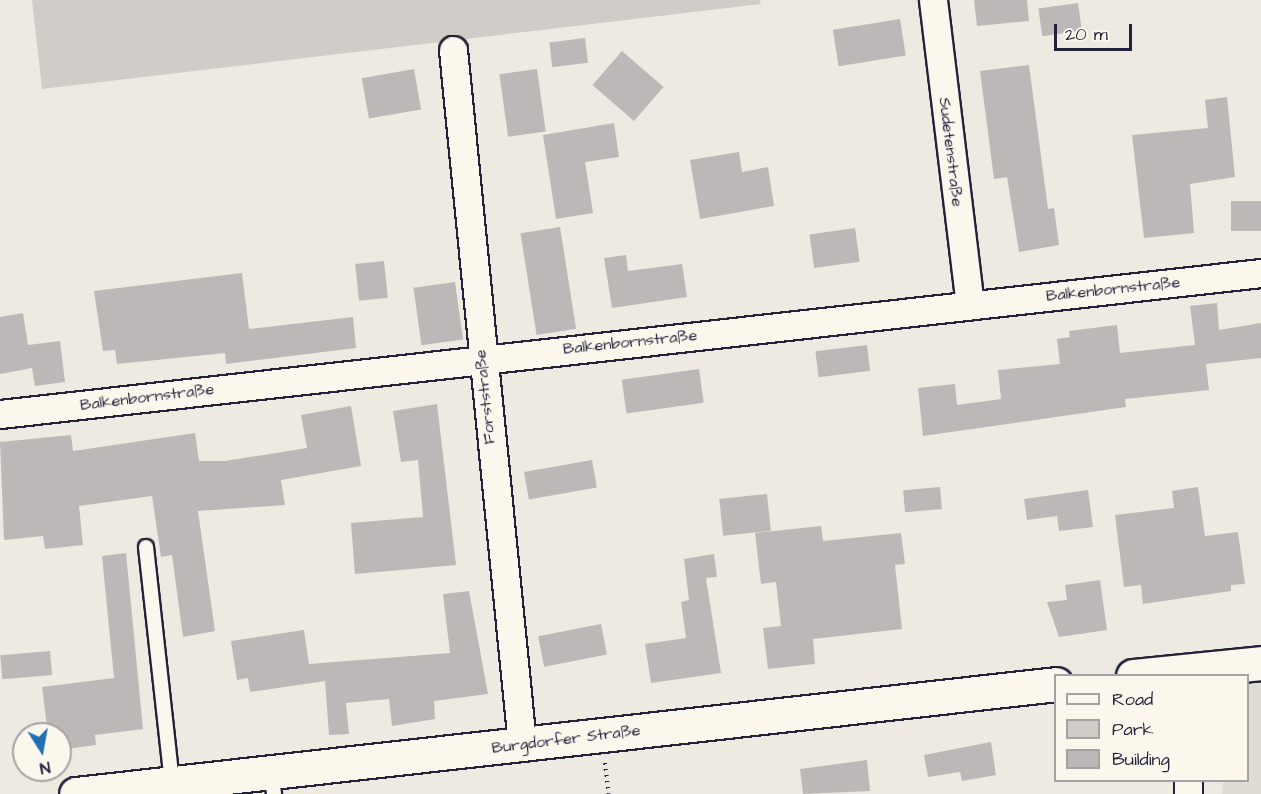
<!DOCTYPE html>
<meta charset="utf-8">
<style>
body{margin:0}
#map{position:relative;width:1261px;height:794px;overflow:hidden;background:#eeeae2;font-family:"Architects Daughter",sans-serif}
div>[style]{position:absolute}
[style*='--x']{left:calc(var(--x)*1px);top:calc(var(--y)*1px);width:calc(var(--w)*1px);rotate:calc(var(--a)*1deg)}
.built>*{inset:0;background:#dfdbd5}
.green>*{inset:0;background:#d0cdc9}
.building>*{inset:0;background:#bcb8b8;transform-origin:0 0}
.path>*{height:4px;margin-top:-2px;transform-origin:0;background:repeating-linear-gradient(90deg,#22223b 0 1.5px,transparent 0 6px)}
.roads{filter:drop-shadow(2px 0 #22223b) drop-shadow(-2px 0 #22223b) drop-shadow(0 2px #22223b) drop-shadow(0 -2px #22223b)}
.lane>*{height:14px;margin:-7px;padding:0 7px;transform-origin:7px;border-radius:7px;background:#fbf7ec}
.street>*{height:27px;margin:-13.5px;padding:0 13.5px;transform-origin:13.5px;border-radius:13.5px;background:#fbf7ec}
.secondary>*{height:33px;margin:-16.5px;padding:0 16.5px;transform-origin:16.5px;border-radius:16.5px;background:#fbf7ec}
span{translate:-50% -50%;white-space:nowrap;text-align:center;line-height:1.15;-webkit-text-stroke:5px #fbf7ec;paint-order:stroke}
.street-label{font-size:16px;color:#22223b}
.legend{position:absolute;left:1054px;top:674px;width:195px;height:108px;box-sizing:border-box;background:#fbf7ec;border:2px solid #a4a2a5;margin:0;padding:8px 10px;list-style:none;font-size:18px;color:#22223b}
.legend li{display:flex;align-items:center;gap:12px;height:30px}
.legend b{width:30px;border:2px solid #a4a2a5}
.north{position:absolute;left:12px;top:722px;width:60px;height:60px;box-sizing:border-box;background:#fbf7ec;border:2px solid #a4a2a5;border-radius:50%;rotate:169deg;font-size:16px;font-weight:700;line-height:24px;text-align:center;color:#22223b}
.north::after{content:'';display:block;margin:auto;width:21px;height:27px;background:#1f6fb2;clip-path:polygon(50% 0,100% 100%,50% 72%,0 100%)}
.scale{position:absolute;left:1054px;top:24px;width:78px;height:27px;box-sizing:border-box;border:3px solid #22223b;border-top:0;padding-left:8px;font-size:18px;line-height:21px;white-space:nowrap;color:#22223b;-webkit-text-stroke:4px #fbf7ec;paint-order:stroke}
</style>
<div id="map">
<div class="built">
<i style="clip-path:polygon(1261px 676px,1261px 794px,1222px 794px,1223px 781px,1248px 780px,1248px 677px)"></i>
</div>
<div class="green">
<i style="clip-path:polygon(32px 0,760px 0,761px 4px,42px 89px)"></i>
</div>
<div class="building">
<i style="clip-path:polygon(974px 0,1027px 0,1029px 21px,977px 26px)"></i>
<i style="left:1078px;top:3px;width:28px;height:40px;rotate:82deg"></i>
<i style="left:900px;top:19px;width:37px;height:68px;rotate:81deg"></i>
<i style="left:585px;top:38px;width:25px;height:36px;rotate:83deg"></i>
<i style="left:622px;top:51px;width:55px;height:45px;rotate:41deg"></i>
<i style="clip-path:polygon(1029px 65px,1048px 209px,1054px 208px,1059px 245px,1019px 252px,1007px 177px,994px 179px,980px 71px)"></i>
<i style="left:414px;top:69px;width:41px;height:53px;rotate:80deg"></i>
<i style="left:537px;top:69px;width:63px;height:38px;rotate:82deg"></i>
<i style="clip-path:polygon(1227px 97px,1235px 177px,1190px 184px,1194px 233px,1144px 238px,1132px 135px,1208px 128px,1205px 100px)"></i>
<i style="clip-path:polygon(614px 123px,619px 157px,585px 162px,593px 213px,556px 219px,543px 135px)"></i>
<i style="clip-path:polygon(739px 152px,742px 172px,768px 167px,774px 206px,700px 219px,690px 160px)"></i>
<i style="left:1261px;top:201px;width:30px;height:30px;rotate:90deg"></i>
<i style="left:560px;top:227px;width:103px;height:40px;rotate:81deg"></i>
<i style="left:855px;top:228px;width:34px;height:46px;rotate:82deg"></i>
<i style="clip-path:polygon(626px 255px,628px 271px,682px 264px,687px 297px,612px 308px,604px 258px)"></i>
<i style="left:384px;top:261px;width:37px;height:29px;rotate:84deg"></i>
<i style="clip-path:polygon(242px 273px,249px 329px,353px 317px,356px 348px,226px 364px,225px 353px,117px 364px,115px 350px,103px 351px,94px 291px)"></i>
<i style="left:455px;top:282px;width:58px;height:42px;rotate:82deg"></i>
<i style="clip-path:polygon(1217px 303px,1219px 330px,1261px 323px,1261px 358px,1206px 364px,1209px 390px,1125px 399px,1126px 407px,923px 436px,918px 388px,955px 384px,957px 405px,1001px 399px,998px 370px,1060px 364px,1057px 339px,1070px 337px,1069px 331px,1117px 325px,1120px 353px,1195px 345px,1190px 306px)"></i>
<i style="clip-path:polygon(23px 313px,28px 345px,60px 341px,65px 382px,35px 386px,32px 368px,0 374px,0 317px)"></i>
<i style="left:867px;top:345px;width:26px;height:52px;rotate:83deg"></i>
<i style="left:699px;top:369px;width:34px;height:78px;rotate:82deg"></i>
<i style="clip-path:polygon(437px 404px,456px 565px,355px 574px,351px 523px,423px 517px,418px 460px,401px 462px,393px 411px)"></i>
<i style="clip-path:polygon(351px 406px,361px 466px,281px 480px,285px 505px,198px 511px,215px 631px,183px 637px,172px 555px,161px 557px,152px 496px,79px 506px,83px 545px,45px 549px,43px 536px,4px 540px,0 442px,71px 435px,73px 451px,195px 433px,199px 461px,225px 461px,307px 448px,301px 415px)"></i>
<i style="left:592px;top:460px;width:28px;height:69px;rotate:80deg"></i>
<i style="left:940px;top:487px;width:22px;height:37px;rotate:85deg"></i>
<i style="clip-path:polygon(1198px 487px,1205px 536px,1238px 532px,1245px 584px,1231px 585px,1231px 591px,1143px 604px,1141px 585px,1124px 587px,1115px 515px,1174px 508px,1172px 491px)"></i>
<i style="clip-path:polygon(1088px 490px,1093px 527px,1059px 531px,1057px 516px,1027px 520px,1024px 499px)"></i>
<i style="left:767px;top:494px;width:37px;height:48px;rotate:84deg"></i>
<i style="clip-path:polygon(821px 526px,823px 541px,901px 533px,905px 564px,895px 565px,902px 629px,813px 639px,815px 664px,768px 669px,763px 628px,781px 626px,776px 582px,761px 584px,755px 533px)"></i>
<i style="clip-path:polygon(126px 553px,143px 729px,95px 735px,96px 745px,60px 750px,60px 734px,48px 734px,42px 687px,114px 678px,102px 556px)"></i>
<i style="clip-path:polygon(714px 554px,717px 577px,706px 578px,721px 673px,651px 683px,645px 644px,686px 638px,681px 602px,689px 600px,684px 559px)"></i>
<i style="clip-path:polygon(1100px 580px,1107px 630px,1059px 637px,1047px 602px,1067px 600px,1065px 585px)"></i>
<i style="clip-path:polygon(469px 591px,488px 694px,434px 701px,435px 719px,392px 726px,389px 699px,346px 703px,349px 734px,329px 735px,325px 681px,250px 692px,248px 678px,237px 680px,231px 641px,304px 630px,309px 664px,450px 653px,443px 594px)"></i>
<i style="left:601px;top:624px;width:31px;height:64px;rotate:79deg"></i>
<i style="left:50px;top:651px;width:24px;height:50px;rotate:85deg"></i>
<i style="clip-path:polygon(991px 742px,996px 775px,962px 781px,960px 772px,928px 777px,924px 755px)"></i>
<i style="clip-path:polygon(867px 760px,870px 791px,803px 794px,800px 769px)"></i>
</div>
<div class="path">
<i style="--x:605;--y:763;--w:31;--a:83"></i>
</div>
<div class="roads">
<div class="lane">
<i style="--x:146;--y:547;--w:237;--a:83.7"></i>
<i style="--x:271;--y:772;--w:22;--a:82"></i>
</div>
<div class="street">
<i style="--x:933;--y:0;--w:307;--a:83.1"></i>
<i style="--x:453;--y:50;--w:697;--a:84.32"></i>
<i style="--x:0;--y:414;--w:1269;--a:-6.38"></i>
<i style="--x:1188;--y:794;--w:14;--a:-90"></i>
</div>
<div class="secondary">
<i style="--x:1133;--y:676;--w:129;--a:-5.8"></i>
<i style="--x:76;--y:794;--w:986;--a:-6.4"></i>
</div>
</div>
<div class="street-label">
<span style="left:951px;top:152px;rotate:83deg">Sudetenstraße</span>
<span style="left:1113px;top:289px;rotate:-6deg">Balkenbornstraße</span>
<span style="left:630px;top:342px;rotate:-6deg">Balkenbornstraße</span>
<span style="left:147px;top:397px;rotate:-7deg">Balkenbornstraße</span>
<span style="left:485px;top:397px;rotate:-96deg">Forststraße</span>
<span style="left:566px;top:739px;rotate:-7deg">Burgdorfer Straße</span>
</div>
<ul class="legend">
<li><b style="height:8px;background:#fbf7ec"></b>Road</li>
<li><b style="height:16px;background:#d0cdc9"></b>Park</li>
<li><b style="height:16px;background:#bcb8b8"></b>Building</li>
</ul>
<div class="north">N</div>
<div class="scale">20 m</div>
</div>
